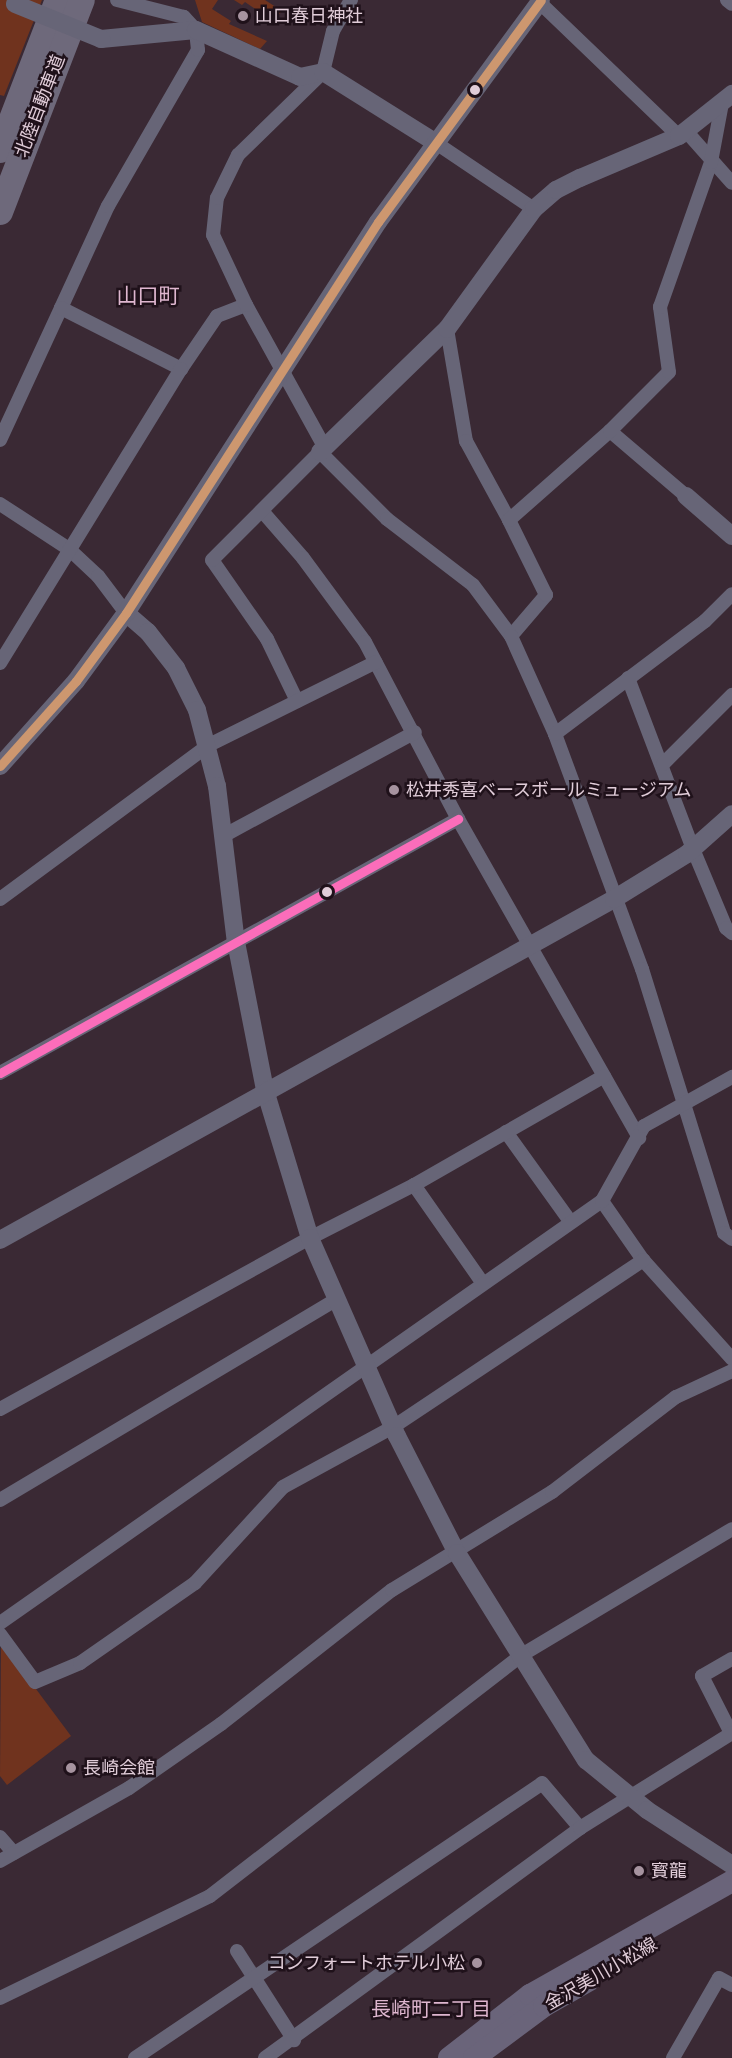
<!DOCTYPE html>
<meta charset="utf-8">
<style>
body{margin:0}
#map{position:relative;width:732px;height:2058px;overflow:hidden;background:#3a2934;font-family:"DM Sans","Noto Sans JP",sans-serif}
div>[style]{position:absolute}
[style*='--x']{left:calc(var(--x)*1px);top:calc(var(--y)*1px);width:calc(var(--w)*1px);rotate:calc(var(--a)*1deg)}
.green>*{inset:0;background:#70331e}
.minor>*{height:14px;margin:-7px;padding:0 7px;transform-origin:7px;border-radius:7px;background:#676577}
.tertiary>*{height:18px;margin:-9px;padding:0 9px;transform-origin:9px;border-radius:9px;background:#676577}
.primary>*{height:22px;margin:-11px;padding:0 11px;transform-origin:11px;border-radius:11px;background:#6a647a}
.motorway>*{height:26px;margin:-13px;padding:0 13px;transform-origin:13px;border-radius:13px;background:#6e697b}
.tertiary-bridge>*{height:18px;margin:-9px;padding:0 9px;transform-origin:9px;border-radius:9px;background:#676577}
.bus-1>*{height:9px;margin:-4.5px;padding:0 4.5px;transform-origin:4.5px;border-radius:4.5px;background:#cd976f}
.bus-2>*{height:9px;margin:-4.5px;padding:0 4.5px;transform-origin:4.5px;border-radius:4.5px;background:#fb6dba}
.dots>*{width:16px;height:16px;translate:-50% -50%;box-sizing:border-box;border:3px solid #1f111a;border-radius:50%}
span{translate:-50% -50%;white-space:nowrap;text-align:center;line-height:1.15;-webkit-text-stroke:5px #1f111a;paint-order:stroke}
.poi-label{font-size:18px;color:#e0ccd8}
.left{translate:0 -50%;text-align:left}
.right{translate:-100% -50%;text-align:right}
.street-label{font-size:18px;color:#e0ccd8}
.neighbourhood-label{font-size:20px;color:#deb6cf}
.quarter-label{font-size:21px;color:#deb6cf}
</style>
<div id="map">
<div class="green">
<i style="clip-path:polygon(0 0,42px 0,4px 96px,0 95px)"></i>
<i style="clip-path:polygon(195px 0,218px 0,212px 9px,231px 21px,229px 24px,267px 41px,260px 49px,202px 22px)"></i>
<i style="clip-path:polygon(234px 0,265px 0,282px 11px,273px 21px,245px 2px,242px 5px)"></i>
<i style="clip-path:polygon(1px 1642px,71px 1736px,7px 1785px,0 1776px)"></i>
</div>
<div class="minor">
<i style="--x:537;--y:0;--w:197;--a:43.8"></i>
<i style="--x:727;--y:0;--w:6;--a:39"></i>
<i style="--x:686;--y:131;--w:69;--a:48.5"></i>
<i style="--x:436;--y:143;--w:118;--a:34"></i>
<i style="--x:61;--y:308;--w:112;--a:-65.3"></i>
<i style="--x:108;--y:206;--w:180;--a:-60"></i>
<i style="--x:198;--y:50;--w:20;--a:-96"></i>
<i style="--x:196;--y:30;--w:18;--a:-133"></i>
<i style="--x:184;--y:17;--w:69;--a:-165.8"></i>
<i style="--x:447;--y:329;--w:114;--a:80.4"></i>
<i style="--x:466;--y:441;--w:90;--a:61.4"></i>
<i style="--x:610;--y:431;--w:100;--a:40.5"></i>
<i style="--x:0;--y:440;--w:145;--a:-65.2"></i>
<i style="--x:61;--y:308;--w:135;--a:26.9"></i>
<i style="--x:181;--y:369;--w:64;--a:-55.8"></i>
<i style="--x:217;--y:316;--w:31;--a:-21"></i>
<i style="--x:325;--y:448;--w:163;--a:-118.9"></i>
<i style="--x:246;--y:305;--w:77;--a:-115.2"></i>
<i style="--x:213;--y:235;--w:37;--a:-84"></i>
<i style="--x:217;--y:198;--w:48;--a:-64"></i>
<i style="--x:238;--y:155;--w:119;--a:-44.3"></i>
<i style="--x:323;--y:72;--w:42;--a:-76.3"></i>
<i style="--x:333;--y:31;--w:36;--a:-60"></i>
<i style="--x:0;--y:504;--w:82;--a:33.1"></i>
<i style="--x:69;--y:549;--w:40;--a:43"></i>
<i style="--x:98;--y:576;--w:46;--a:52.9"></i>
<i style="--x:262;--y:511;--w:62;--a:48.9"></i>
<i style="--x:303;--y:558;--w:104;--a:53.6"></i>
<i style="--x:365;--y:642;--w:200;--a:62.3"></i>
<i style="--x:458;--y:819;--w:367;--a:60.4"></i>
<i style="--x:511;--y:636;--w:54;--a:-49.5"></i>
<i style="--x:546;--y:595;--w:84;--a:-116.3"></i>
<i style="--x:509;--y:520;--w:135;--a:-41.4"></i>
<i style="--x:610;--y:431;--w:83;--a:-45"></i>
<i style="--x:669;--y:372;--w:66;--a:-97.9"></i>
<i style="--x:660;--y:307;--w:154;--a:-70.6"></i>
<i style="--x:711;--y:162;--w:60;--a:-79.4"></i>
<i style="--x:0;--y:663;--w:345;--a:-58.4"></i>
<i style="--x:628;--y:678;--w:183;--a:69.2"></i>
<i style="--x:693;--y:849;--w:86;--a:67.3"></i>
<i style="--x:726;--y:928;--w:8;--a:40"></i>
<i style="--x:297;--y:701;--w:69;--a:-115.8"></i>
<i style="--x:267;--y:639;--w:96;--a:-124.8"></i>
<i style="--x:212;--y:560;--w:153;--a:-45"></i>
<i style="--x:320;--y:452;--w:95;--a:45"></i>
<i style="--x:387;--y:519;--w:108;--a:37.5"></i>
<i style="--x:473;--y:585;--w:64;--a:53.3"></i>
<i style="--x:511;--y:636;--w:107;--a:65.8"></i>
<i style="--x:555;--y:734;--w:251;--a:69.7"></i>
<i style="--x:642;--y:969;--w:276;--a:72.7"></i>
<i style="--x:724;--y:1233;--w:10;--a:37"></i>
<i style="--x:555;--y:734;--w:188;--a:-37"></i>
<i style="--x:705;--y:621;--w:38;--a:-45"></i>
<i style="--x:663;--y:764;--w:98;--a:-45"></i>
<i style="--x:223;--y:836;--w:218;--a:-28.4"></i>
<i style="--x:0;--y:899;--w:260;--a:-36.4"></i>
<i style="--x:209;--y:745;--w:186;--a:-26.4"></i>
<i style="--x:0;--y:1073;--w:524;--a:-29.01"></i>
<i style="--x:506;--y:1132;--w:110;--a:54.3"></i>
<i style="--x:414;--y:1185;--w:118;--a:55"></i>
<i style="--x:602;--y:1201;--w:72;--a:55.2"></i>
<i style="--x:643;--y:1260;--w:133;--a:48"></i>
<i style="--x:0;--y:1409;--w:354;--a:-28.9"></i>
<i style="--x:310;--y:1238;--w:117;--a:-27"></i>
<i style="--x:414;--y:1185;--w:219;--a:-29.8"></i>
<i style="--x:0;--y:1500;--w:391;--a:-30.8"></i>
<i style="--x:0;--y:1623;--w:735;--a:-35.03"></i>
<i style="--x:602;--y:1201;--w:86;--a:-60.8"></i>
<i style="--x:644;--y:1126;--w:101;--a:-29.1"></i>
<i style="--x:0;--y:1634;--w:59;--a:53.9"></i>
<i style="--x:35;--y:1682;--w:49;--a:-22.9"></i>
<i style="--x:80;--y:1663;--w:140;--a:-34.8"></i>
<i style="--x:195;--y:1583;--w:130;--a:-47.5"></i>
<i style="--x:283;--y:1487;--w:125;--a:-28.6"></i>
<i style="--x:393;--y:1427;--w:301;--a:-33.7"></i>
<i style="--x:731;--y:1733;--w:64;--a:-117"></i>
<i style="--x:702;--y:1676;--w:34;--a:-30"></i>
<i style="--x:0;--y:1837;--w:21;--a:49"></i>
<i style="--x:0;--y:1861;--w:148;--a:-29.5"></i>
<i style="--x:129;--y:1788;--w:112;--a:-34.8"></i>
<i style="--x:221;--y:1724;--w:217;--a:-38.1"></i>
<i style="--x:392;--y:1590;--w:188;--a:-31.5"></i>
<i style="--x:552;--y:1492;--w:156;--a:-37.5"></i>
<i style="--x:676;--y:1397;--w:62;--a:-24.9"></i>
<i style="--x:237;--y:1951;--w:106;--a:57.4"></i>
<i style="--x:0;--y:1998;--w:233;--a:-25.9"></i>
<i style="--x:210;--y:1896;--w:392;--a:-37.7"></i>
<i style="--x:520;--y:1656;--w:247;--a:-30.9"></i>
<i style="--x:135;--y:2058;--w:491;--a:-34"></i>
<i style="--x:542;--y:1783;--w:59;--a:49.8"></i>
<i style="--x:265;--y:2058;--w:390;--a:-36.1"></i>
<i style="--x:580;--y:1828;--w:179;--a:-32"></i>
<i style="--x:673;--y:2058;--w:92;--a:-60.1"></i>
<i style="--x:719;--y:1978;--w:15;--a:28"></i>
</div>
<div class="tertiary">
<i style="--x:101;--y:39;--w:95;--a:-5.4"></i>
<i style="--x:196;--y:30;--w:114;--a:24.3"></i>
<i style="--x:300;--y:77;--w:24;--a:-12"></i>
<i style="--x:323;--y:72;--w:133;--a:32.1"></i>
<i style="--x:320;--y:452;--w:177;--a:-44.1"></i>
<i style="--x:447;--y:329;--w:148;--a:-54.1"></i>
<i style="--x:534;--y:209;--w:29;--a:-41"></i>
<i style="--x:556;--y:190;--w:27;--a:-27"></i>
<i style="--x:580;--y:178;--w:108;--a:-23"></i>
<i style="--x:679;--y:136;--w:68;--a:-38.4"></i>
<i style="--x:686;--y:496;--w:61;--a:41"></i>
<i style="--x:126;--y:613;--w:29;--a:41"></i>
<i style="--x:148;--y:632;--w:46;--a:52.1"></i>
<i style="--x:176;--y:668;--w:47;--a:63.4"></i>
<i style="--x:197;--y:710;--w:79;--a:75.3"></i>
<i style="--x:217;--y:786;--w:157;--a:83.1"></i>
<i style="--x:236;--y:942;--w:151;--a:78.9"></i>
<i style="--x:265;--y:1090;--w:155;--a:73.1"></i>
<i style="--x:310;--y:1238;--w:216;--a:66.3"></i>
<i style="--x:397;--y:1436;--w:131;--a:62.9"></i>
<i style="--x:457;--y:1553;--w:244;--a:58.1"></i>
<i style="--x:586;--y:1760;--w:79;--a:39.3"></i>
<i style="--x:647;--y:1810;--w:101;--a:32.9"></i>
<i style="--x:0;--y:766;--w:114;--a:-48.2"></i>
<i style="--x:76;--y:681;--w:84;--a:-53.7"></i>
<i style="--x:126;--y:613;--w:465;--a:-57.2"></i>
<i style="--x:378;--y:222;--w:275;--a:-53.7"></i>
<i style="--x:0;--y:1240;--w:702;--a:-29.05"></i>
<i style="--x:614;--y:899;--w:86;--a:-31.7"></i>
<i style="--x:687;--y:854;--w:60;--a:-41.6"></i>
</div>
<div class="primary">
<i style="--x:449;--y:2058;--w:103;--a:-37.9"></i>
<i style="--x:530;--y:1995;--w:232;--a:-29.4"></i>
<i style="--x:474;--y:2058;--w:87;--a:-36.6"></i>
<i style="--x:544;--y:2006;--w:51;--a:-29.6"></i>
</div>
<div class="motorway">
<i style="--x:0;--y:150;--w:161;--a:-68.9"></i>
<i style="--x:0;--y:212;--w:227;--a:-68.9"></i>
</div>
<div class="tertiary-bridge">
<i style="--x:15;--y:4;--w:93;--a:22.1"></i>
</div>
<div class="bus-1">
<i style="--x:0;--y:766;--w:114;--a:-48.2"></i>
<i style="--x:76;--y:681;--w:84;--a:-53.7"></i>
<i style="--x:126;--y:613;--w:465;--a:-57.2"></i>
<i style="--x:378;--y:222;--w:275;--a:-53.7"></i>
</div>
<div class="bus-2">
<i style="--x:0;--y:1073;--w:524;--a:-29.01"></i>
</div>
<div class="dots">
<i style="left:243px;top:16px;background:#a6939f"></i>
<i style="left:475px;top:90px;background:#e0ccd8"></i>
<i style="left:394px;top:790px;background:#a6939f"></i>
<i style="left:327px;top:892px;background:#e0ccd8"></i>
<i style="left:71px;top:1768px;background:#a6939f"></i>
<i style="left:639px;top:1871px;background:#a6939f"></i>
<i style="left:477px;top:1963px;background:#a6939f"></i>
</div>
<div class="poi-label">
<span class="left" style="left:255px;top:16px">山口春日神社</span>
<span class="left" style="left:406px;top:790px">松井秀喜ベースボールミュージアム</span>
<span class="left" style="left:83px;top:1768px">長崎会館</span>
<span class="left" style="left:651px;top:1871px">寳龍</span>
<span class="right" style="left:465px;top:1963px">コンフォートホテル小松</span>
</div>
<div class="street-label">
<span style="left:40px;top:106px;rotate:-69deg">北陸自動車道</span>
<span style="left:601px;top:1974px;rotate:-30deg">金沢美川小松線</span>
</div>
<div class="neighbourhood-label">
<span style="left:431px;top:2009px">長崎町二丁目</span>
</div>
<div class="quarter-label">
<span style="left:148px;top:296px">山口町</span>
</div>
</div>
